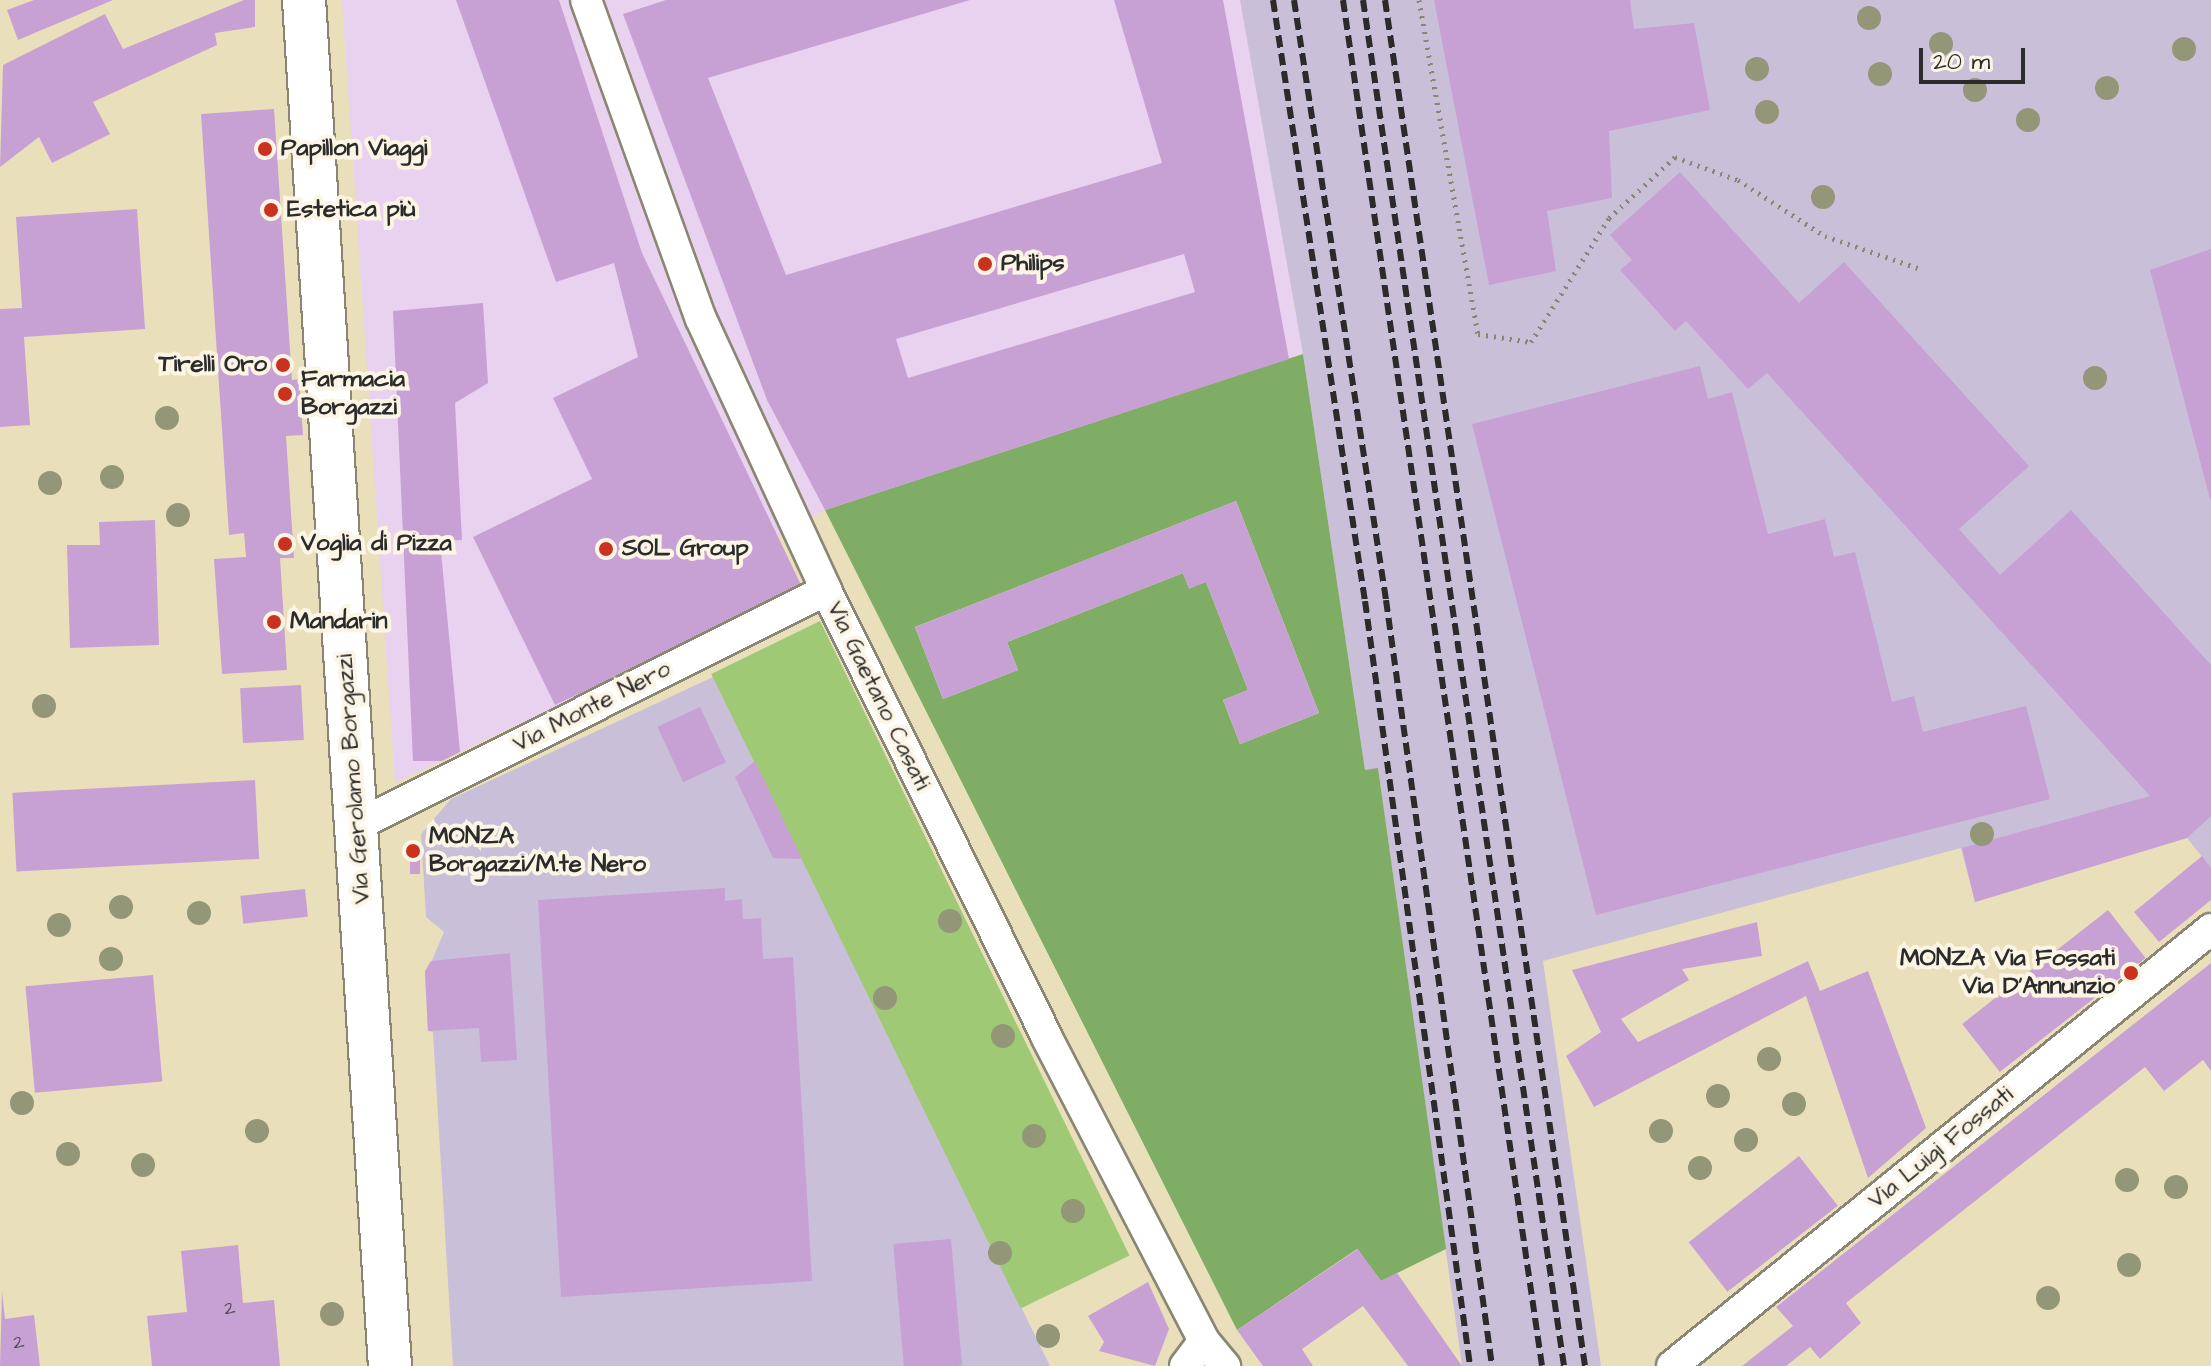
<!DOCTYPE html>
<meta charset="utf-8">
<style>
body{margin:0}
#map{position:relative;width:2211px;height:1366px;overflow:hidden;background:#e9e0bb;font-family:"Architects Daughter",sans-serif}
div>[style]{position:absolute}
[style*='--x']{left:calc(var(--x)*1px);top:calc(var(--y)*1px);width:calc(var(--w)*1px);rotate:calc(var(--a)*1deg)}
.built>*{inset:0;background:#e8d2ef}
.industrial>*{inset:0;background:#c9bfd8}
.green>*{inset:0;background:#9fc975;transform-origin:0 0}
.forest>*{inset:0;background:#7fad66}
.building>*{inset:0;background:#c8a1d4;transform-origin:0 0}
.path>*{height:5px;margin-top:-2.5px;transform-origin:0;background:repeating-linear-gradient(90deg,#8a8673 0 2px,transparent 0 8px)}
.roads{filter:drop-shadow(2px 0 #8a8673) drop-shadow(-2px 0 #8a8673) drop-shadow(0 2px #8a8673) drop-shadow(0 -2px #8a8673)}
.street>*{height:30px;margin:-15px;padding:0 15px;transform-origin:15px;border-radius:15px;background:#fff}
.secondary>*{height:42px;margin:-21px;padding:0 21px;transform-origin:21px;border-radius:21px;background:#fff}
.rail>*{height:6px;margin-top:-3px;transform-origin:0;background:repeating-linear-gradient(90deg,#2b2b2b 0 12px,transparent 0 18px)}
.trees>*{width:24px;height:24px;margin:-12px;border-radius:50%;background:#949678}
.dots>*{width:22px;height:22px;translate:-50% -50%;box-sizing:border-box;border:4px solid #fcf5e5;border-radius:50%}
span{translate:-50% -50%;white-space:nowrap;text-align:center;line-height:1.15;-webkit-text-stroke:8px #fcf5e5;paint-order:stroke}
.number-label{font-size:20px;color:#524855}
.number-label span{-webkit-text-stroke-width:0}
.poi-label{font-size:24px;color:#2b2b2b;font-weight:700}
.left{translate:0 -50%;text-align:left}
.right{translate:-100% -50%;text-align:right}
.street-label{font-size:24px;color:#2b2b2b}
.scale{position:absolute;left:1919px;top:48px;width:106px;height:36px;box-sizing:border-box;border:4px solid #2b2b2b;border-top:0;padding-left:10px;font-size:24px;line-height:28px;white-space:nowrap;color:#2b2b2b;-webkit-text-stroke:6px #fcf5e5;paint-order:stroke}
</style>
<div id="map">
<div class="built">
<i style="clip-path:polygon(342px 0,1240px 0,1303px 354px,825px 510px,775px 538px,803px 589px,395px 783px)"></i>
</div>
<div class="industrial">
<i style="clip-path:polygon(1240px 0,2211px 0,2211px 868px,2187px 838px,1975px 902px,1961px 848px,1543px 961px,1601px 1366px,1462px 1366px,1378px 769px,1365px 770px,1303px 354px)"></i>
<i style="clip-path:polygon(713px 677px,1050px 1366px,453px 1366px,433px 1032px,428px 1031px,425px 977px,444px 932px,426px 917px,421px 834px,451px 799px)"></i>
</div>
<div class="green">
<i style="left:820px;top:621px;width:706px;height:121px;rotate:64deg"></i>
</div>
<div class="forest">
<i style="clip-path:polygon(evenodd,1303px 354px,1365px 770px,1378px 768px,1446px 1249px,1381px 1281px,1357px 1249px,1237px 1330px,825px 510px,1303px 354px,1236px 501px,1319px 713px,1240px 744px,1223px 700px,1248px 690px,1206px 582px,1189px 588px,1183px 573px,1007px 642px,1018px 670px,943px 699px,915px 627px,1236px 501px)"></i>
</div>
<div class="building">
<i style="clip-path:polygon(34px 0,113px 0,18px 40px,7px 10px)"></i>
<i style="clip-path:polygon(244px 0,255px 0,255px 27px,215px 33px,217px 45px,93px 102px,110px 134px,52px 163px,39px 137px,0 167px,3px 65px,105px 14px,123px 49px)"></i>
<i style="clip-path:polygon(456px 0,559px 0,642px 253px,803px 589px,555px 705px,473px 537px,592px 479px,553px 398px,638px 357px,614px 263px,556px 282px)"></i>
<i style="clip-path:polygon(evenodd,666px 0,970px 0,708px 78px,786px 275px,1162px 163px,1114px 0,1223px 0,1289px 359px,825px 510px,767px 400px,623px 14px,666px 0,1184px 254px,1195px 292px,908px 378px,896px 339px,1184px 254px)"></i>
<i style="clip-path:polygon(1434px 0,1630px 0,1634px 29px,1694px 23px,1710px 110px,1609px 131px,1612px 198px,1547px 211px,1556px 271px,1489px 285px)"></i>
<i style="clip-path:polygon(274px 109px,292px 380px,299px 379px,303px 435px,286px 436px,294px 558px,280px 558px,287px 670px,222px 674px,214px 559px,246px 557px,244px 533px,229px 535px,201px 114px)"></i>
<i style="clip-path:polygon(1680px 172px,1799px 303px,1844px 262px,2029px 466px,1959px 529px,2000px 575px,2071px 510px,2211px 665px,2211px 816px,2187px 838px,1975px 902px,1962px 848px,2150px 796px,1767px 373px,1748px 389px,1686px 321px,1675px 331px,1620px 270px,1632px 260px,1610px 235px)"></i>
<i style="clip-path:polygon(137px 209px,145px 329px,24px 337px,30px 425px,0 427px,0 309px,22px 308px,16px 217px)"></i>
<i style="clip-path:polygon(2211px 249px,2211px 499px,2210px 499px,2150px 270px)"></i>
<i style="clip-path:polygon(483px 303px,488px 383px,455px 403px,462px 540px,440px 541px,460px 752px,442px 761px,413px 761px,393px 311px)"></i>
<i style="clip-path:polygon(1700px 366px,1708px 399px,1732px 392px,1768px 534px,1825px 519px,1834px 557px,1855px 552px,1892px 702px,1914px 696px,1923px 732px,2026px 706px,2050px 799px,1596px 915px,1472px 424px)"></i>
<i style="clip-path:polygon(1236px 501px,1319px 713px,1240px 744px,1223px 700px,1248px 690px,1206px 582px,1189px 589px,1183px 573px,1007px 642px,1018px 670px,943px 699px,915px 627px)"></i>
<i style="clip-path:polygon(155px 520px,159px 645px,70px 648px,67px 545px,100px 545px,99px 522px)"></i>
<i style="left:301px;top:685px;width:55px;height:61px;rotate:87deg"></i>
<i style="left:700px;top:707px;width:61px;height:47px;rotate:65deg"></i>
<i style="clip-path:polygon(755px 761px,802px 859px,773px 858px,735px 777px)"></i>
<i style="left:255px;top:780px;width:79px;height:243px;rotate:87deg"></i>
<i style="clip-path:polygon(2202px 856px,2211px 868px,2211px 900px,2159px 942px,2134px 912px)"></i>
<i style="left:420px;top:857px;width:17px;height:10px;rotate:90deg"></i>
<i style="clip-path:polygon(725px 888px,725px 901px,742px 899px,743px 919px,761px 918px,763px 959px,793px 957px,812px 1281px,561px 1297px,538px 900px)"></i>
<i style="left:305px;top:889px;width:28px;height:65px;rotate:84deg"></i>
<i style="left:2108px;top:910px;width:61px;height:185px;rotate:52deg"></i>
<i style="clip-path:polygon(1757px 922px,1762px 956px,1682px 969px,1689px 980px,1621px 1019px,1638px 1042px,1808px 961px,1820px 991px,1868px 971px,1926px 1128px,1868px 1178px,1806px 996px,1594px 1107px,1566px 1056px,1601px 1032px,1572px 970px)"></i>
<i style="clip-path:polygon(510px 953px,517px 1060px,481px 1062px,479px 1028px,428px 1031px,425px 971px,431px 961px)"></i>
<i style="clip-path:polygon(2211px 963px,2211px 1071px,2203px 1060px,2164px 1091px,2145px 1067px,1846px 1303px,1861px 1323px,1820px 1359px,1810px 1347px,1786px 1366px,1742px 1366px,1793px 1326px,1776px 1307px)"></i>
<i style="left:153px;top:975px;width:107px;height:128px;rotate:85deg"></i>
<i style="left:1799px;top:1156px;width:63px;height:140px;rotate:52deg"></i>
<i style="left:951px;top:1239px;width:127px;height:58px;rotate:85deg"></i>
<i style="clip-path:polygon(238px 1245px,243px 1303px,274px 1300px,280px 1366px,152px 1366px,147px 1316px,187px 1312px,181px 1251px)"></i>
<i style="clip-path:polygon(1358px 1249px,1381px 1281px,1397px 1273px,1462px 1366px,1408px 1366px,1363px 1306px,1302px 1349px,1313px 1366px,1263px 1366px,1237px 1330px)"></i>
<i style="clip-path:polygon(1148px 1282px,1169px 1329px,1155px 1366px,1099px 1351px,1104px 1342px,1088px 1316px)"></i>
<i style="clip-path:polygon(2px 1291px,5px 1319px,34px 1315px,40px 1366px,0 1366px)"></i>
</div>
<div class="path">
<i style="--x:1419;--y:0;--w:339;--a:80"></i>
<i style="--x:1478;--y:334;--w:54;--a:8.6"></i>
<i style="--x:1531;--y:342;--w:146;--a:-57.8"></i>
<i style="--x:1609;--y:218;--w:90;--a:-42.7"></i>
<i style="--x:1675;--y:157;--w:67;--a:20.1"></i>
<i style="--x:1738;--y:180;--w:103;--a:32.8"></i>
<i style="--x:1825;--y:236;--w:98;--a:19"></i>
</div>
<div class="roads">
<div class="street">
<i style="--x:586;--y:0;--w:339;--a:70.2"></i>
<i style="--x:701;--y:319;--w:298;--a:65.2"></i>
<i style="--x:826;--y:590;--w:497;--a:63.7"></i>
<i style="--x:1046;--y:1036;--w:343;--a:62.6"></i>
<i style="--x:1204;--y:1341;--w:33;--a:50"></i>
<i style="--x:358;--y:825;--w:524;--a:-26.66"></i>
<i style="--x:1185;--y:1366;--w:31;--a:-53"></i>
<i style="--x:1672;--y:1366;--w:694;--a:-39.03"></i>
</div>
<div class="secondary">
<i style="--x:304;--y:0;--w:1369;--a:86.4"></i>
</div>
</div>
<div class="rail">
<i style="--x:1273;--y:0;--w:608;--a:81.3"></i>
<i style="--x:1365;--y:601;--w:772;--a:82.18"></i>
<i style="--x:1294;--y:0;--w:607;--a:81.28"></i>
<i style="--x:1386;--y:600;--w:773;--a:82.12"></i>
<i style="--x:1343;--y:0;--w:1380;--a:81.71"></i>
<i style="--x:1363;--y:0;--w:1381;--a:81.63"></i>
<i style="--x:1385;--y:0;--w:1381;--a:81.67"></i>
</div>
<div class="trees">
<i style="left:1869px;top:18px"></i>
<i style="left:1941px;top:44px"></i>
<i style="left:2184px;top:49px"></i>
<i style="left:1757px;top:69px"></i>
<i style="left:1880px;top:74px"></i>
<i style="left:2107px;top:88px"></i>
<i style="left:1975px;top:90px"></i>
<i style="left:1767px;top:112px"></i>
<i style="left:2028px;top:120px"></i>
<i style="left:1823px;top:197px"></i>
<i style="left:2095px;top:378px"></i>
<i style="left:167px;top:418px"></i>
<i style="left:112px;top:477px"></i>
<i style="left:50px;top:483px"></i>
<i style="left:178px;top:515px"></i>
<i style="left:44px;top:706px"></i>
<i style="left:1982px;top:834px"></i>
<i style="left:121px;top:907px"></i>
<i style="left:199px;top:913px"></i>
<i style="left:950px;top:921px"></i>
<i style="left:59px;top:925px"></i>
<i style="left:111px;top:959px"></i>
<i style="left:885px;top:998px"></i>
<i style="left:1003px;top:1036px"></i>
<i style="left:1769px;top:1059px"></i>
<i style="left:1718px;top:1096px"></i>
<i style="left:22px;top:1103px"></i>
<i style="left:1794px;top:1104px"></i>
<i style="left:257px;top:1131px"></i>
<i style="left:1661px;top:1131px"></i>
<i style="left:1034px;top:1136px"></i>
<i style="left:1746px;top:1140px"></i>
<i style="left:68px;top:1154px"></i>
<i style="left:143px;top:1165px"></i>
<i style="left:1700px;top:1168px"></i>
<i style="left:2127px;top:1180px"></i>
<i style="left:2176px;top:1187px"></i>
<i style="left:1073px;top:1211px"></i>
<i style="left:1000px;top:1253px"></i>
<i style="left:2129px;top:1265px"></i>
<i style="left:2048px;top:1298px"></i>
<i style="left:332px;top:1314px"></i>
<i style="left:1048px;top:1336px"></i>
</div>
<div class="dots">
<i style="left:265px;top:149px;background:#c8321e"></i>
<i style="left:271px;top:210px;background:#c8321e"></i>
<i style="left:985px;top:264px;background:#c8321e"></i>
<i style="left:283px;top:365px;background:#c8321e"></i>
<i style="left:285px;top:394px;background:#c8321e"></i>
<i style="left:285px;top:544px;background:#c8321e"></i>
<i style="left:606px;top:549px;background:#c8321e"></i>
<i style="left:274px;top:622px;background:#c8321e"></i>
<i style="left:413px;top:851px;background:#c8321e"></i>
<i style="left:2131px;top:973px;background:#c8321e"></i>
</div>
<div class="number-label">
<span style="left:230px;top:1308px">2</span>
<span style="left:19px;top:1342px">2</span>
</div>
<div class="poi-label">
<span class="left" style="left:281px;top:149px">Papillon Viaggi</span>
<span class="left" style="left:287px;top:210px">Estetica più</span>
<span class="left" style="left:1001px;top:264px">Philips</span>
<span class="right" style="left:267px;top:365px">Tirelli Oro</span>
<span class="left" style="left:301px;top:394px">Farmacia<br>Borgazzi</span>
<span class="left" style="left:301px;top:544px">Voglia di Pizza</span>
<span class="left" style="left:622px;top:549px">SOL Group</span>
<span class="left" style="left:290px;top:622px">Mandarin</span>
<span class="left" style="left:429px;top:851px">MONZA<br>Borgazzi/M.te Nero</span>
<span class="right" style="left:2115px;top:973px">MONZA Via Fossati<br>Via D'Annunzio</span>
</div>
<div class="street-label">
<span style="left:878px;top:696px;rotate:64deg">Via Gaetano Casati</span>
<span style="left:592px;top:707px;rotate:-27deg">Via Monte Nero</span>
<span style="left:354px;top:779px;rotate:-94deg">Via Gerolamo Borgazzi</span>
<span style="left:1941px;top:1148px;rotate:-39deg">Via Luigi Fossati</span>
</div>
<div class="scale">20 m</div>
</div>
